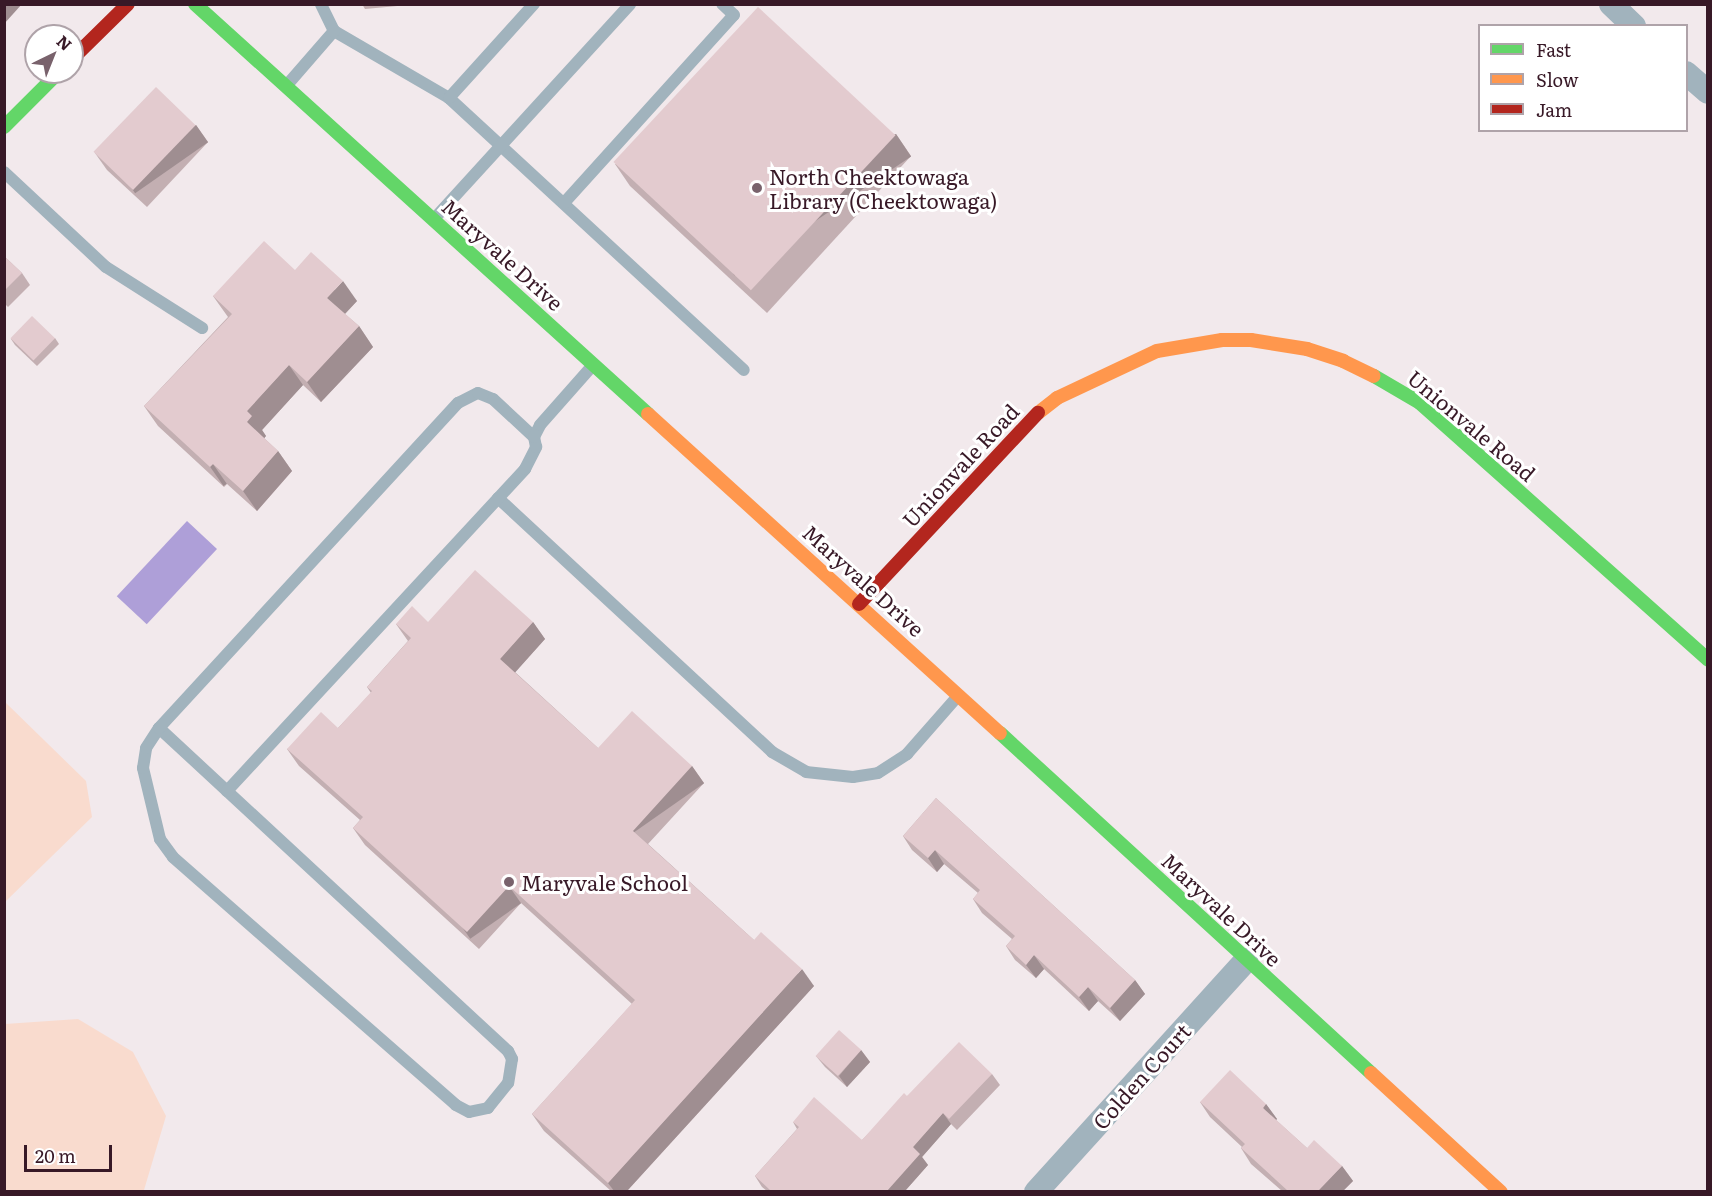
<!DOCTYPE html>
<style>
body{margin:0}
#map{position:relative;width:1712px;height:1196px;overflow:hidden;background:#f2e9ec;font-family:Literata,serif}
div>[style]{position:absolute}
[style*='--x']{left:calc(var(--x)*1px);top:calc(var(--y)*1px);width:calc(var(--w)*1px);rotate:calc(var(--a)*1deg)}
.green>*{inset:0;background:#f9dbce}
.water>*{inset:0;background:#ae9fd8;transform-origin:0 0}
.lane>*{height:12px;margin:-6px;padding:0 6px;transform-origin:6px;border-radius:6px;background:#a1b3bd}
.street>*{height:24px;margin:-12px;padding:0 12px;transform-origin:12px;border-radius:12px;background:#a1b3bd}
.fast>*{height:14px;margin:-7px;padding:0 7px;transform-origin:7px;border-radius:7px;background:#63d668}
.slow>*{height:14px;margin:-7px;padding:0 7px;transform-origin:7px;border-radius:7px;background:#ff974d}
.jam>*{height:14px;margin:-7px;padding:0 7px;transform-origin:7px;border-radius:7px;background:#b3261e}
.wall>*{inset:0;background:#c3afb2}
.shaded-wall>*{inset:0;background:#9f8e91;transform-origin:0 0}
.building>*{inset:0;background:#e3cbcf;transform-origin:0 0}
.dots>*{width:16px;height:16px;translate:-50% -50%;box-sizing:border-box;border:3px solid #fff;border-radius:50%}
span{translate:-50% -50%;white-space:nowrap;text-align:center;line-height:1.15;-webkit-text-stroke:6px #fff;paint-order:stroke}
.poi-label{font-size:21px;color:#381927}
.left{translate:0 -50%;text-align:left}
.street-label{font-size:21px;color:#381927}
.frame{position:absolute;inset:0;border:6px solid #381927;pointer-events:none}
.legend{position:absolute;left:1478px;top:24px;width:210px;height:108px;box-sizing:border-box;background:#fff;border:2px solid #afa3a9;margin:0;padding:8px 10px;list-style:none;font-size:18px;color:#381927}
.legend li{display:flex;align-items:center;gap:12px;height:30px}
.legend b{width:30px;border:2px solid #afa3a9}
.north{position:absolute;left:24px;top:24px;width:60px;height:60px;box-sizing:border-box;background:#fff;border:2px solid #afa3a9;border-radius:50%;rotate:43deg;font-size:16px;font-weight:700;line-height:24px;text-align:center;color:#381927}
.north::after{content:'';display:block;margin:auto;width:21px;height:27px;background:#79626c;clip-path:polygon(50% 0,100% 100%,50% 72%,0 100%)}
.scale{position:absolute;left:24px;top:1145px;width:88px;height:27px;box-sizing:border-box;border:3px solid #381927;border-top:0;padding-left:8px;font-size:18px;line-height:21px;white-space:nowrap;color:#381927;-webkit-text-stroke:4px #fff;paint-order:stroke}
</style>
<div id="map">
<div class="green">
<i style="clip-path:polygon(5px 702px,86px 781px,92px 817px,5px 902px)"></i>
<i style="clip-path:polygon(78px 1019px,133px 1052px,166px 1116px,144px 1190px,5px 1191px,5px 1024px)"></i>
</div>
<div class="water">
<i style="left:187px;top:521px;width:41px;height:103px;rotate:43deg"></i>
</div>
<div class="lane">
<i style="--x:334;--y:31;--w:133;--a:30.2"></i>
<i style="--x:449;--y:98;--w:401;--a:42.7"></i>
<i style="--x:287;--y:85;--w:72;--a:-49"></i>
<i style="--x:334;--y:31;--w:30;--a:-116"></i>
<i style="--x:449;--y:98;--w:127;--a:-47.9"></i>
<i style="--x:4;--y:172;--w:139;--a:43"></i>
<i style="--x:106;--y:267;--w:114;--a:32.4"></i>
<i style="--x:564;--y:203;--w:253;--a:-47.9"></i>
<i style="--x:734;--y:15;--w:16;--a:-137"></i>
<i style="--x:434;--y:219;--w:291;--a:-47.6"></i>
<i style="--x:498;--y:498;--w:374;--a:42.8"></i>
<i style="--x:772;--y:752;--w:39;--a:30"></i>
<i style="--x:806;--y:772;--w:47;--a:6.1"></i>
<i style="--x:853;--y:777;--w:25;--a:-9"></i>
<i style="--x:878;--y:773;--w:35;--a:-33"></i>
<i style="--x:907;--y:754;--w:76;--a:-48.7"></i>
<i style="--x:159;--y:728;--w:476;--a:42.8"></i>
<i style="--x:508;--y:1051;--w:9;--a:63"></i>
<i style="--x:512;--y:1059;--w:24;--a:99"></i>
<i style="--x:508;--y:1083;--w:32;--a:129"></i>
<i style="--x:488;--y:1108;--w:19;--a:168"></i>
<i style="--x:469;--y:1112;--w:15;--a:-152"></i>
<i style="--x:456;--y:1105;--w:376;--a:-138.8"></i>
<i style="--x:173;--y:857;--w:22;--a:-126"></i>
<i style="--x:160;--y:839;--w:73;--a:-103.5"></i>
<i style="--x:143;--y:768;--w:20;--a:-81"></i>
<i style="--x:146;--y:748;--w:24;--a:-57"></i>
<i style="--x:159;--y:728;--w:442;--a:-47.4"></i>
<i style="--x:458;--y:403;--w:22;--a:-27"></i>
<i style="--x:478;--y:393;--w:16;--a:22"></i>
<i style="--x:493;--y:399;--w:56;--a:42.8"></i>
<i style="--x:227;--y:791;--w:439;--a:-47.2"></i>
<i style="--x:525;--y:469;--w:25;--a:-63"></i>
<i style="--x:536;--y:447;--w:10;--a:-101"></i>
<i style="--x:534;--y:437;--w:13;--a:-63"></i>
<i style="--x:540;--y:425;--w:80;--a:-48.5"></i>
</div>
<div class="street">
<i style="--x:1611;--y:4;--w:32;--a:44"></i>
<i style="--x:1686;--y:73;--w:29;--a:41"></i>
<i style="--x:1036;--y:1192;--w:313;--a:-47.8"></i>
</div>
<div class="fast">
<i style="--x:195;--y:4;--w:611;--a:42.15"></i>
<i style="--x:4;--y:127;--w:78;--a:-45"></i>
<i style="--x:1374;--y:376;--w:53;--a:30.4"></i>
<i style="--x:1420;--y:403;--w:386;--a:41.7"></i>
<i style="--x:1000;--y:733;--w:503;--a:42.5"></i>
</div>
<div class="slow">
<i style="--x:1038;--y:413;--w:24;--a:-38"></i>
<i style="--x:1057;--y:398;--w:110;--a:-25.2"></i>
<i style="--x:1157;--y:351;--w:66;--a:-9.6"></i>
<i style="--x:1222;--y:340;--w:29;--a:0"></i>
<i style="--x:1251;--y:340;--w:57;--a:9.1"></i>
<i style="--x:1307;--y:349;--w:38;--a:18"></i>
<i style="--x:1343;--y:361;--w:34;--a:26"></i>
<i style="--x:648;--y:414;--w:475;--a:42.2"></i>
<i style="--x:1371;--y:1073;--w:176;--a:42.5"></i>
</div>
<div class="jam">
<i style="--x:72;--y:59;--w:78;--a:-44.5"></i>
<i style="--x:859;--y:604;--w:262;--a:-46.9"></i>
</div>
<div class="wall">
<i style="clip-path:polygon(362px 4px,419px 4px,365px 9px)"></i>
<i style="clip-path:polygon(196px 125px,208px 142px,147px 207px,107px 170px,95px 153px)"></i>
<i style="clip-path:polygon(896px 134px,911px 156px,767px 313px,630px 186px,615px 164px)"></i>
<i style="clip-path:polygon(4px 256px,22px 273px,30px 285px,8px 307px,4px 303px)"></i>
<i style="clip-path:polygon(295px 270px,357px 301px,345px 314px,359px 326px,373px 347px,321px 402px,303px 385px,262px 430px,266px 436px,264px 438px,278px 451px,292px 471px,257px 511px,227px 484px,224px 487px,158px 426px,144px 406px,228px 317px,213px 296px)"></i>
<i style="clip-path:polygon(55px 338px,59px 344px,37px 366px,15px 345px,11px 339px)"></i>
<i style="clip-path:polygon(428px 622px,533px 622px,545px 639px,515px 672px,598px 748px,692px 766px,704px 783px,648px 844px,754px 940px,814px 986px,627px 1191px,611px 1191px,544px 1131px,532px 1114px,632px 1004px,521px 903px,479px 949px,365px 845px,353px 828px,360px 820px,299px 766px,287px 749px,338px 728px,371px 693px,367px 687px,408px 641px,396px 624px)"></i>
<i style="clip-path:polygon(936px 798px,1135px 980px,1145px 994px,1120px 1021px,1098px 1001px,1089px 1011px,1044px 969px,1036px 978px,1015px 960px,1006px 946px,1012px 939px,982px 913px,973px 899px,978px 893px,944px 864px,937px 872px,912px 850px,903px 836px)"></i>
<i style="clip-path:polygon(861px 1050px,870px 1062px,847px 1087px,825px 1067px,816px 1056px)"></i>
<i style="clip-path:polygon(992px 1074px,1000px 1085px,957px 1130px,951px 1124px,922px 1157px,928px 1165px,905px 1191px,767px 1191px,762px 1187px,755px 1176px,797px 1129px,793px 1122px,862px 1140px,907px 1096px)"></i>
<i style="clip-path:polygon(1200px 1102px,1266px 1104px,1277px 1119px,1276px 1120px,1307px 1148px,1342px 1166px,1353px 1181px,1343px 1191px,1282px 1191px,1251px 1164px,1241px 1148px,1242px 1147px,1210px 1117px)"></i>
</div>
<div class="shaded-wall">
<i style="clip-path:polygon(4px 4px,22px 4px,4px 24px)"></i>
<i style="left:196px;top:125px;width:21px;height:89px;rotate:55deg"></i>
<i style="left:896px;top:134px;width:27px;height:213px;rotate:56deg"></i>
<i style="clip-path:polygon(343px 281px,357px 301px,341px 318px,327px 298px)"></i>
<i style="clip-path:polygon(359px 326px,373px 347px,321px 402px,307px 382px)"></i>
<i style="clip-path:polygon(289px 365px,303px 385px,262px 430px,266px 436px,261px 442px,247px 422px,247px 411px)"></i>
<i style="clip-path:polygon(278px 451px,292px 471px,257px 511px,243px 491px)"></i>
<i style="left:213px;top:464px;width:24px;height:4px;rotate:55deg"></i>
<i style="clip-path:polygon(533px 622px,545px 639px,512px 676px,500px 659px)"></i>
<i style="left:692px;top:766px;width:21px;height:88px;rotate:55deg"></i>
<i style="clip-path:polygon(935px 850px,944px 864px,937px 872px,928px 858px)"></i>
<i style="left:509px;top:886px;width:21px;height:62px;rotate:55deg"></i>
<i style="clip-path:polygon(1034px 955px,1044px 969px,1036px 978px,1026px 965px)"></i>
<i style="clip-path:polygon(802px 969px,814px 986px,627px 1191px,614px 1191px,608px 1183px)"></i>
<i style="clip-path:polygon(1135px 980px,1145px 994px,1120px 1021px,1110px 1008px)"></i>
<i style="clip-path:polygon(1088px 987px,1098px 1001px,1089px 1011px,1079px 997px)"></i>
<i style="clip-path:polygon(861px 1050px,870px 1062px,847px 1087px,839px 1076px)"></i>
<i style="clip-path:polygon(1266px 1104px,1277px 1119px,1273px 1123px,1263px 1108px)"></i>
<i style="clip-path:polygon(943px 1113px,951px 1124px,922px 1157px,928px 1165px,905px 1191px,887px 1191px,913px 1147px)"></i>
<i style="clip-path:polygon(1342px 1166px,1353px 1181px,1343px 1191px,1318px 1191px)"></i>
</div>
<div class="building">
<i style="left:758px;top:7px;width:188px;height:212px;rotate:43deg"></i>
<i style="left:156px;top:87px;width:55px;height:90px;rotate:44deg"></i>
<i style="clip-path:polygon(264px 241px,295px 270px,311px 252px,343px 281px,327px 298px,359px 326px,307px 382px,289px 365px,247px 411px,252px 416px,247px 422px,278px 451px,243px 491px,213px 464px,210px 467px,144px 406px,232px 314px,213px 296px)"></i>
<i style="clip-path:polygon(4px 256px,22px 273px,4px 291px)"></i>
<i style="left:32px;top:316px;width:32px;height:31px;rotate:44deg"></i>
<i style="clip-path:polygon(475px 570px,533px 622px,500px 659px,598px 748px,632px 711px,692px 766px,633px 831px,754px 940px,761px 932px,802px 969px,608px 1183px,532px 1114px,635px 1000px,509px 886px,467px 932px,353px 828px,363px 817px,287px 749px,321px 712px,338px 728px,372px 691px,367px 687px,411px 638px,396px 624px,412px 606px,428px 622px)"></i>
<i style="clip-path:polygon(936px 798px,1135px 980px,1110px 1008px,1088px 987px,1079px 997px,1034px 955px,1026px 965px,1006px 946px,1015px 936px,973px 899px,980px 890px,935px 850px,928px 858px,903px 836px)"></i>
<i style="left:839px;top:1030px;width:30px;height:35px;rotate:42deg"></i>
<i style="clip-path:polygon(959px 1042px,992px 1074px,949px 1119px,943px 1113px,913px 1147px,920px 1154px,887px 1191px,771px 1191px,755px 1176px,799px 1127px,793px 1122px,814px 1097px,862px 1140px,904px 1093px,907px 1096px)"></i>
<i style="clip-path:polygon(1230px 1070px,1266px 1104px,1263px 1108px,1307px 1148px,1314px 1140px,1342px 1166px,1318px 1191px,1288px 1191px,1241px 1148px,1245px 1144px,1200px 1102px)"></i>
</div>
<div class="dots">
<i style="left:757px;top:188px;background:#79626c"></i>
<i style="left:509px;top:882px;background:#79626c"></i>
</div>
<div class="poi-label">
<span class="left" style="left:769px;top:188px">North Cheektowaga<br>Library (Cheektowaga)</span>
<span class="left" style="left:521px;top:882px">Maryvale School</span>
</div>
<div class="street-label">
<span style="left:503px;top:254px;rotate:42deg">Maryvale Drive</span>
<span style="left:1472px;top:425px;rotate:40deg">Unionvale Road</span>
<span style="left:960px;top:465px;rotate:-47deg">Unionvale Road</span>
<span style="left:864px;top:580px;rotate:42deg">Maryvale Drive</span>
<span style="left:1222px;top:909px;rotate:43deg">Maryvale Drive</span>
<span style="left:1141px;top:1076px;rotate:-48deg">Colden Court</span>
</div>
<div class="frame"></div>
<ul class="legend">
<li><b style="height:8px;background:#63d668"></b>Fast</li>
<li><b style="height:8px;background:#ff974d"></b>Slow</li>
<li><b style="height:8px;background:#b3261e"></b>Jam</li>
</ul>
<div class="north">N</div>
<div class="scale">20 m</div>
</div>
